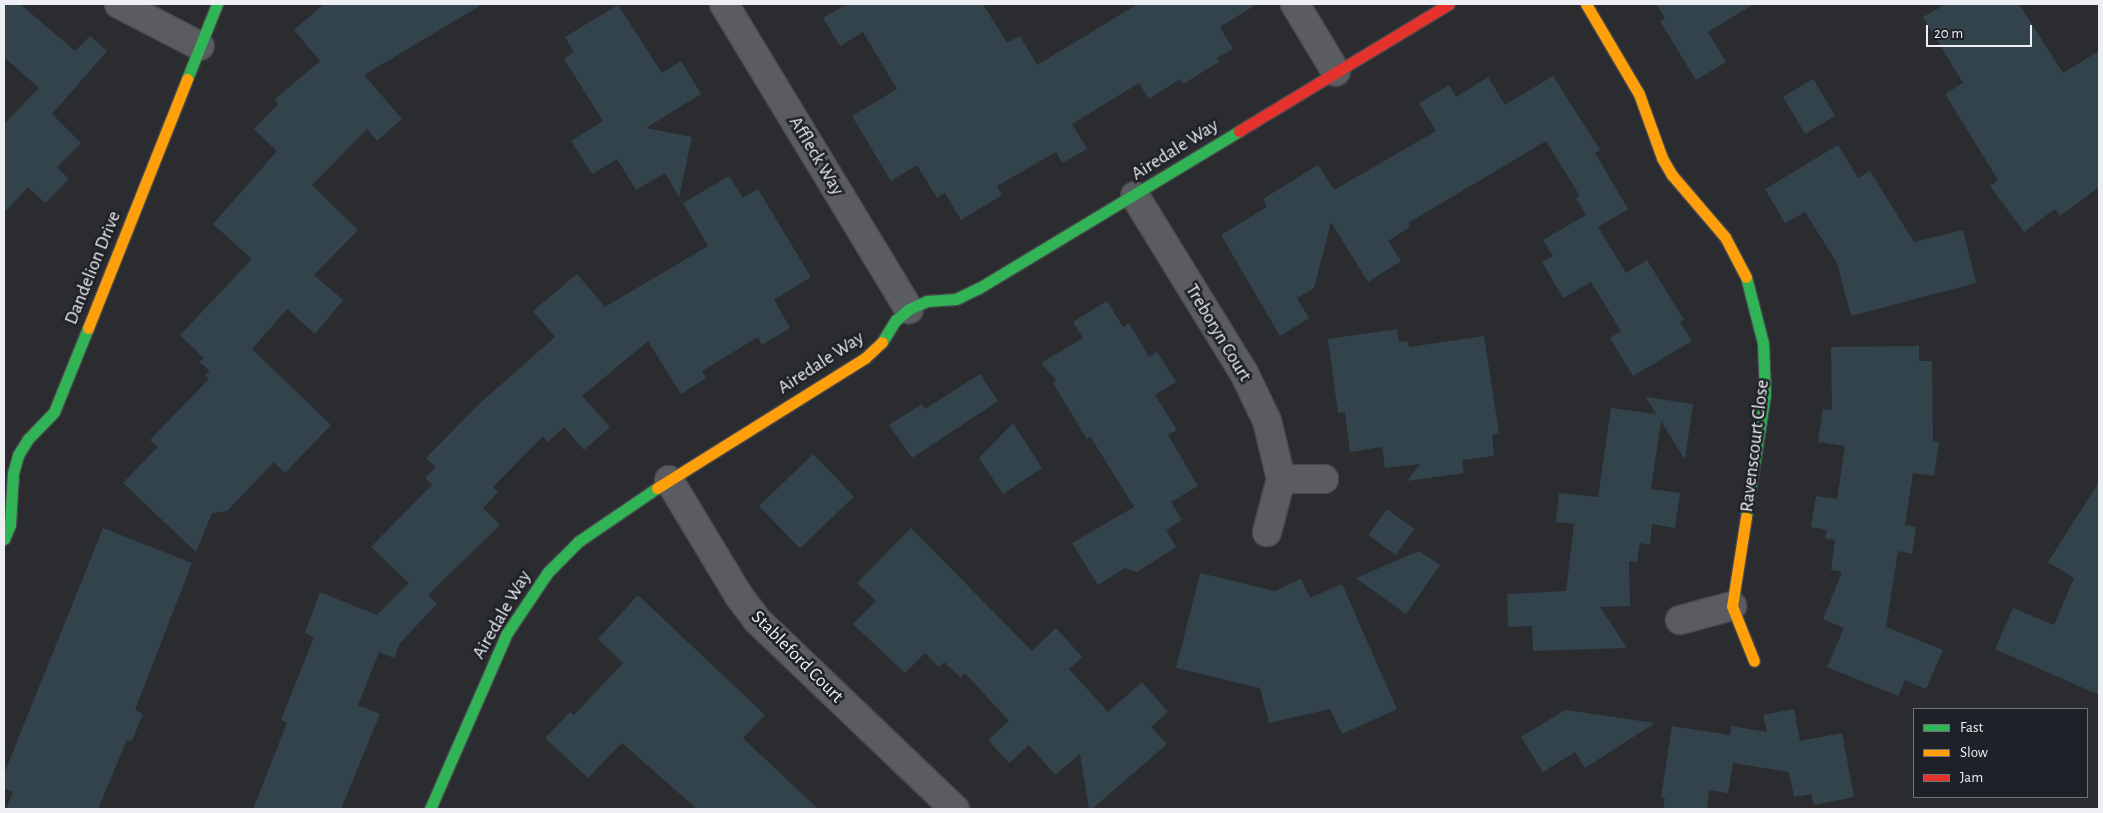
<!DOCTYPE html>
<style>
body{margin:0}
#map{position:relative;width:2103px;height:813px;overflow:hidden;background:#2a2c30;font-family:"Alegreya Sans",sans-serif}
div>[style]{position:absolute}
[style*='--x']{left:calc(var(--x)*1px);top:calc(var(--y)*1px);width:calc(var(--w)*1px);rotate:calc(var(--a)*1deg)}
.building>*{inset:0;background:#33434c;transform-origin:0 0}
.roads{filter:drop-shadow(1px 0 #47494c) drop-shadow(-1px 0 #47494c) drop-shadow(0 1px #47494c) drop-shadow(0 -1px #47494c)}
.street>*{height:28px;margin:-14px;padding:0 14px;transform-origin:14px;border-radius:14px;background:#5b5c5f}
.fast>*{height:11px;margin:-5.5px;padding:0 5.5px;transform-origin:5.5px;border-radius:5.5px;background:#30b455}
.slow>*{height:11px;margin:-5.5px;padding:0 5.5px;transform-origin:5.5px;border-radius:5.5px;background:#ff9f0a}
.jam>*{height:11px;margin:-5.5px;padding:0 5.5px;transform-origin:5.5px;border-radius:5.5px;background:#e5322d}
span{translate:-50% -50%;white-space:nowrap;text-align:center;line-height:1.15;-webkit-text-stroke:5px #1f2128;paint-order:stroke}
.street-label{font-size:19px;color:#edeff4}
.frame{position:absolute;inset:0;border:5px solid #edeff4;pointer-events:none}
.legend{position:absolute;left:1913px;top:708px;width:175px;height:90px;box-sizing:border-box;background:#1f2128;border:1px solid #71737a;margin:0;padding:6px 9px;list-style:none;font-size:15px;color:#edeff4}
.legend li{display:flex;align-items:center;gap:10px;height:25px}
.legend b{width:25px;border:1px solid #71737a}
.scale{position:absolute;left:1926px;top:25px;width:106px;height:22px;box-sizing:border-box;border:2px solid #edeff4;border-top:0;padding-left:6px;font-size:15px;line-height:18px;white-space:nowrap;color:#edeff4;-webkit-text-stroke:4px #1f2128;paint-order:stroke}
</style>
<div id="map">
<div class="building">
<i style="clip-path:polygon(4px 4px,20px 4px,75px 51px,90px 36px,107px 51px,52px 114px,81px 143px,57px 167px,69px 179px,45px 203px,28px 187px,4px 213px,4px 124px,39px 88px,4px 57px)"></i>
<i style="clip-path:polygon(324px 4px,483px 4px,364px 75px,402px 119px,377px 141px,367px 129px,312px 185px,358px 230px,314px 275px,343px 300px,315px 334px,287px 309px,252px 349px,331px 425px,285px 473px,274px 462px,227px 511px,212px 513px,196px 552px,123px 483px,158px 447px,150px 440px,209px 379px,205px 375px,210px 371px,199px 362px,204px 358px,180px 335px,252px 259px,213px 224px,277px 151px,254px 129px,278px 104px,275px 99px,320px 61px,294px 30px)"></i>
<i style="clip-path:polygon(847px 4px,983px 4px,1007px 43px,1020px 36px,1037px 65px,1138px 4px,1257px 4px,1220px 27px,1233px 49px,1217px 58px,1219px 62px,1183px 84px,1180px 79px,1149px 99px,1139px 83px,1072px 124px,1087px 149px,1062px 163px,1056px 152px,997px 186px,1002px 195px,961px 220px,945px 193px,937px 198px,917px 165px,891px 181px,852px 116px,897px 89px,863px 32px,840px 46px,823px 18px)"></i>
<i style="clip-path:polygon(1656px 4px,1754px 4px,1708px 32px,1726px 62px,1696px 80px,1660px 21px,1665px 18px)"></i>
<i style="clip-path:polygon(1946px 4px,2019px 4px,2063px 73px,2099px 51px,2099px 187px,2060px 216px,2055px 209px,2024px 232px,1990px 186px,1998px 180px,1945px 94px,1963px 83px,1923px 17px)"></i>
<i style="clip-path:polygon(618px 5px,662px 73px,681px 61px,701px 94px,646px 128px,692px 137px,679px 197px,665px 173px,636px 190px,617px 159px,592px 174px,571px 141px,603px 121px,564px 59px,574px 52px,565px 37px)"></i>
<i style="clip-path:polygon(1553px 76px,1600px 150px,1595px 153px,1628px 209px,1598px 227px,1626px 273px,1647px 260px,1684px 320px,1680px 322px,1692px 341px,1633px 376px,1610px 338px,1621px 331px,1591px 282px,1563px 298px,1542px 262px,1553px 256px,1543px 240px,1586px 215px,1576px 198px,1580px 196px,1546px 141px,1408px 223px,1410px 227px,1388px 241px,1401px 261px,1368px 282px,1331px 222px,1314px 288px,1297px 298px,1309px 318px,1280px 336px,1221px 235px,1267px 207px,1263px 199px,1318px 165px,1334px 190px,1436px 131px,1419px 103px,1449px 85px,1456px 97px,1488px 77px,1505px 105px)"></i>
<i style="left:1813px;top:79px;width:43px;height:35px;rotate:59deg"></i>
<i style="clip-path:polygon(1838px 145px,1858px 178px,1870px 171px,1914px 242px,1963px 230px,1976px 283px,1851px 316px,1837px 263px,1805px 212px,1785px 223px,1765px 189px)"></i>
<i style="clip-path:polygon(729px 176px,743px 198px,758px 189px,811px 277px,774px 300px,790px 328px,762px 345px,758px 337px,702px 371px,706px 378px,681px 394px,648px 341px,582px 396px,610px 427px,584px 450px,564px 427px,548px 442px,543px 436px,493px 487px,498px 492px,483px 508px,500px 525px,428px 595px,437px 604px,400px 643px,394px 658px,379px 652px,358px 705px,380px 714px,341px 809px,253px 809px,287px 723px,281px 720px,314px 637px,305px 633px,320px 592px,377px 615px,409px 583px,371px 547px,432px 485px,425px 478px,436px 467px,426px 458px,479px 404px,555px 337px,533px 311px,577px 274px,605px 307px,708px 246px,683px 203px)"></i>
<i style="clip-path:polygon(1107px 301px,1123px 327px,1129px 323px,1149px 357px,1157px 352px,1176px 382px,1155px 395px,1177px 430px,1168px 435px,1198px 486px,1171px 502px,1182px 520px,1166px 530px,1176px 547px,1137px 572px,1125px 568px,1098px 585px,1072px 543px,1134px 507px,1090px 436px,1087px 439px,1053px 383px,1056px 380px,1041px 363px,1083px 338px,1073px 322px)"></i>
<i style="clip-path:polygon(1397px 329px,1399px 342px,1408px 341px,1409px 347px,1484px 336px,1499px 433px,1492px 435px,1494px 456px,1462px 460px,1464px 473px,1407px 481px,1420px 464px,1385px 468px,1382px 447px,1350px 452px,1345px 412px,1338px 413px,1328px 339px)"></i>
<i style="clip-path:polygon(1919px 346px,1919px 361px,1932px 361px,1933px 441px,1939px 442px,1934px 476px,1913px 473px,1905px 525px,1916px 527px,1912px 554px,1898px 551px,1886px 627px,1943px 650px,1926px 689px,1905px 680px,1898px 696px,1827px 667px,1844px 628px,1823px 619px,1842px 572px,1831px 570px,1835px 540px,1825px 538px,1827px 530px,1811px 527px,1816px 496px,1837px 499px,1845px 446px,1818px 442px,1823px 409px,1832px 410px,1831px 347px)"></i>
<i style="clip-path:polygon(980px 374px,998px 401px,912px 458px,889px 425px,922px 404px,925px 409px)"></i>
<i style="clip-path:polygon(1646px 397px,1693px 404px,1685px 460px,1661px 421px,1651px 489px,1680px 493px,1675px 528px,1652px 524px,1650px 545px,1640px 543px,1637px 562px,1629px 561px,1630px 606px,1600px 607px,1627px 648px,1533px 651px,1532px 626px,1508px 627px,1507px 594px,1566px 591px,1574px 524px,1556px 522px,1559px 493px,1598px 497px,1611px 408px,1656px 414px)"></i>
<i style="clip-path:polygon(1013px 423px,1042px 468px,1003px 494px,979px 458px)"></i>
<i style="left:813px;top:454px;width:59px;height:75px;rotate:46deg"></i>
<i style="clip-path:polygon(2099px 482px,2099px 695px,1995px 649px,2013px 608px,2054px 625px,2074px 578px,2048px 562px)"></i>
<i style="left:1387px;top:509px;width:34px;height:32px;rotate:36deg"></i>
<i style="clip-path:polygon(103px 528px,192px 563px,135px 710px,143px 714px,132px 741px,127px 740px,98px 809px,6px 809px,13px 792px,4px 788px,4px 774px)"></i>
<i style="clip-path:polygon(911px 528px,1032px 651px,1056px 628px,1082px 657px,1069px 669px,1108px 712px,1142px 682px,1168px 712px,1151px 727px,1167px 744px,1092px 809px,1089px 809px,1080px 754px,1055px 775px,1029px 745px,1009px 763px,988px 740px,1009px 721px,965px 673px,961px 678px,944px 662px,939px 667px,925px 653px,905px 673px,853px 624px,876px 601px,857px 583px)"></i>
<i style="clip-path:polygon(1419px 551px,1440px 565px,1406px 614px,1356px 578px)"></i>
<i style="clip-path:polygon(1200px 573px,1275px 591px,1301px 579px,1310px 598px,1342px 584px,1397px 709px,1342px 734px,1330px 709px,1269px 723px,1260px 688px,1176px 668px)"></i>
<i style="clip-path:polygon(638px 595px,765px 715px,743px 738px,818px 809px,697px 809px,622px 743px,588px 778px,545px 738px,570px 712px,574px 715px,623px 663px,598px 639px)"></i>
<i style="clip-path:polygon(1794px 709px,1800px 741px,1842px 733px,1854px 797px,1814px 805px,1811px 794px,1794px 797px,1789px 772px,1733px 763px,1728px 793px,1709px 790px,1707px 809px,1663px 809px,1665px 798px,1661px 797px,1672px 726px,1730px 735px,1731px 726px,1767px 732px,1763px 715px)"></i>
<i style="clip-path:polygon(1565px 710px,1655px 723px,1585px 768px,1575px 752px,1543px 772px,1521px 737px)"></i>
</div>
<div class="roads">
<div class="street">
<i style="--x:119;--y:4;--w:91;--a:27.4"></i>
<i style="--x:724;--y:4;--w:357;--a:58.8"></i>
<i style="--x:1295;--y:4;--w:79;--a:58.9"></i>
<i style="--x:1135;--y:196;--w:208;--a:58.4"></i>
<i style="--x:1244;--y:373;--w:53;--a:64.4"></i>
<i style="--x:1267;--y:421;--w:60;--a:76.4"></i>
<i style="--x:1281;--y:479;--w:55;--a:104.8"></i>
<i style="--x:1281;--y:479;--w:43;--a:0"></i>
<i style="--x:669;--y:480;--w:135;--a:58.9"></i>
<i style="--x:739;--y:596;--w:31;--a:53"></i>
<i style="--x:758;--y:621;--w:272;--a:43.7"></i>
<i style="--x:1680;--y:620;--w:54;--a:-15.1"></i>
</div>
<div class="fast">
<i style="--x:187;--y:79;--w:81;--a:-68.2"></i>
<i style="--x:882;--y:342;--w:26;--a:-58"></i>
<i style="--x:896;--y:320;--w:17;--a:-40"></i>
<i style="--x:909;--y:309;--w:20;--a:-24"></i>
<i style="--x:927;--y:301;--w:29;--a:-4"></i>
<i style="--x:956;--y:299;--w:25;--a:-26"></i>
<i style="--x:979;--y:288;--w:304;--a:-31.1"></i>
<i style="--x:1746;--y:517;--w:124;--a:-81.2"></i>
<i style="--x:1765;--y:394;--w:51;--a:-92.2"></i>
<i style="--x:1763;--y:343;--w:68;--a:-104.4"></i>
<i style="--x:4;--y:539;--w:15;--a:-67"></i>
<i style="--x:10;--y:525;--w:52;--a:-86.7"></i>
<i style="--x:13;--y:473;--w:19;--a:-74"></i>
<i style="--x:18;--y:455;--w:19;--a:-58"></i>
<i style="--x:28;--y:439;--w:37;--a:-46"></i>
<i style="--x:54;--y:412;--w:91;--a:-68"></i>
<i style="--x:430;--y:809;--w:192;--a:-66.4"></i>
<i style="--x:507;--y:633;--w:73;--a:-56.1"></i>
<i style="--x:548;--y:572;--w:44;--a:-45"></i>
<i style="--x:579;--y:541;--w:94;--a:-34.2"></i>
</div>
<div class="slow">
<i style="--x:1586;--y:4;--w:104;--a:59.5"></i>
<i style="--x:1639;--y:94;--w:68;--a:70.2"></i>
<i style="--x:1662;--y:158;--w:20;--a:60"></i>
<i style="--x:1672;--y:175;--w:82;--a:49.5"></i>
<i style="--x:1725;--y:237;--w:45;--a:62.3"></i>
<i style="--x:88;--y:328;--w:268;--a:-68.3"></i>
<i style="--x:657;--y:488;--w:245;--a:-32"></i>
<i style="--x:865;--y:358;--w:23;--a:-43"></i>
<i style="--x:1746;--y:517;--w:90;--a:98.9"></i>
<i style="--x:1732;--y:606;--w:59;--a:68.2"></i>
</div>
<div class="jam">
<i style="--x:1239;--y:131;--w:245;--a:-31.2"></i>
</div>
</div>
<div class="street-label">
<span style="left:1175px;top:150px;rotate:-32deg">Airedale Way</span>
<span style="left:816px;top:156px;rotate:59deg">Affleck Way</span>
<span style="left:93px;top:268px;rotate:-68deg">Dandelion Drive</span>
<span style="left:1218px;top:333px;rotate:59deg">Treboryn Court</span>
<span style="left:821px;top:363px;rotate:-33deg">Airedale Way</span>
<span style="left:1755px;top:446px;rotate:-83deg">Ravenscourt Close</span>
<span style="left:502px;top:615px;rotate:-60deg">Airedale Way</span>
<span style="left:797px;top:657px;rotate:45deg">Stableford Court</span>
</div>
<div class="frame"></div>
<ul class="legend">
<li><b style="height:6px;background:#30b455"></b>Fast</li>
<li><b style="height:6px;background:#ff9f0a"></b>Slow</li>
<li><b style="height:6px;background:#e5322d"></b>Jam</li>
</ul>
<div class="scale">20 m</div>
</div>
